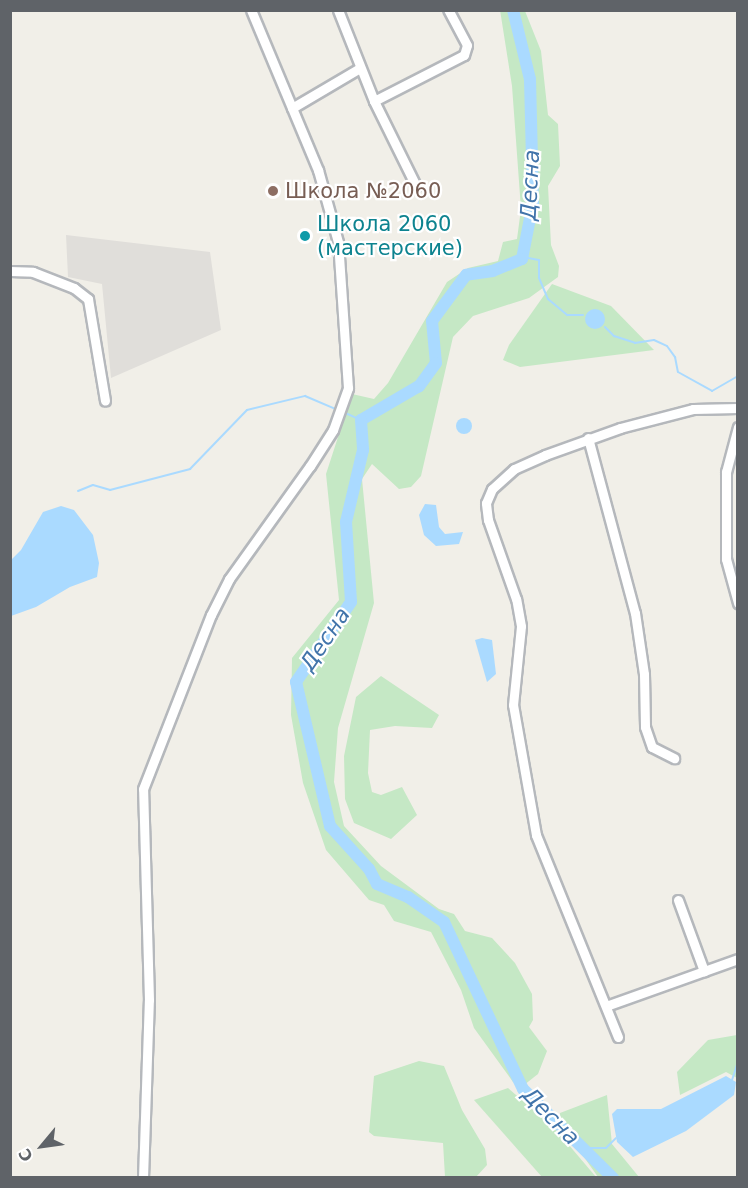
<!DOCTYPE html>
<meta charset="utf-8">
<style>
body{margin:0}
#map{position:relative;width:748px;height:1188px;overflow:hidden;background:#f1efe8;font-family:"DejaVu Sans",sans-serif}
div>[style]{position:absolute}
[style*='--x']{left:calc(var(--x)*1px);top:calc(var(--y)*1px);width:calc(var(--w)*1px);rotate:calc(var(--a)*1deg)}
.industrial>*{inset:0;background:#e0deda}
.green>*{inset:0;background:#c5e8c5}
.water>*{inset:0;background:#aadaff}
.round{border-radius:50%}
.stream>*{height:2px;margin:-1px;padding:0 1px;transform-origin:1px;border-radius:1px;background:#aadaff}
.river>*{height:12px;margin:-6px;padding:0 6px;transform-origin:6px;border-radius:6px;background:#aadaff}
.roads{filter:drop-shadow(2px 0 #b5b8bc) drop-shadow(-2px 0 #b5b8bc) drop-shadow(0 2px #b5b8bc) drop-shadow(0 -2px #b5b8bc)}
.minor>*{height:9px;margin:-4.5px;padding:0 4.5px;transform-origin:4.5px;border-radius:4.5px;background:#fff}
.dots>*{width:16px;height:16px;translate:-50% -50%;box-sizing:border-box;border:3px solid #fff;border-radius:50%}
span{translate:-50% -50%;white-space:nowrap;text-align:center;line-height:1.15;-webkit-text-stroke:4.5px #fff;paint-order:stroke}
.education-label{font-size:21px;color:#785e54}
.left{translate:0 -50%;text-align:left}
.culture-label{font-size:21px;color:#0d838f}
.water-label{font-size:22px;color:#4174aa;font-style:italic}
.frame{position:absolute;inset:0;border:12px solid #5f6368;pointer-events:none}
.north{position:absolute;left:12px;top:1116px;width:60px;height:60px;-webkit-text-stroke:4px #fff;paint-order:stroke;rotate:241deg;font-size:16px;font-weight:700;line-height:24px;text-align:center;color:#5f6368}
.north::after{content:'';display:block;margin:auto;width:21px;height:27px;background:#5f6368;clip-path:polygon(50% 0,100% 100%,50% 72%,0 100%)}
</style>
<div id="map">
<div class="industrial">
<i style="clip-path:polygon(66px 235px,210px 252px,221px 330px,111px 378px,102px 284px,68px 277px)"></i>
</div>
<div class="green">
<i style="clip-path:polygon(500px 10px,525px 11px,541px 51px,548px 115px,558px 124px,560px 166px,548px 186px,551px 245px,559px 266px,558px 277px,529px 298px,473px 316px,453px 337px,421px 476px,411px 487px,399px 489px,372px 464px,362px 479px,374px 603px,338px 728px,334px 782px,344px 826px,381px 866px,439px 909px,454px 914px,465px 931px,492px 938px,515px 963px,532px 994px,533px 1020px,529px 1027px,547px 1051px,538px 1074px,524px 1085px,513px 1082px,474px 1028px,461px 990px,431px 932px,394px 921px,384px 905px,369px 900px,326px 850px,303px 783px,291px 715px,292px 658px,339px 600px,326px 474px,352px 394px,374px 399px,388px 383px,447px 282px,468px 268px,498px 261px,503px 242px,517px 239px,521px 209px,512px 86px)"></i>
<i style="clip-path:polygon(552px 284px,611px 306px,654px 350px,520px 367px,503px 360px,509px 345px)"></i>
<i style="clip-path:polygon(381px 676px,439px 715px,432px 728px,395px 726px,370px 730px,368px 773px,372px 792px,381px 795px,402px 787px,417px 815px,391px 839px,354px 823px,345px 799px,344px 756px,356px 697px)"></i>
<i style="clip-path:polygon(737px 1035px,737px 1078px,726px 1072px,680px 1095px,677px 1072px,708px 1040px)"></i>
<i style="clip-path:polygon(419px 1061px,444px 1066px,462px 1110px,485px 1149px,487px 1165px,476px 1177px,445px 1177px,443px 1143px,374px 1136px,369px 1132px,374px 1076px)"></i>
<i style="clip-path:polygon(508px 1088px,557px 1131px,596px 1177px,542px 1177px,474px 1100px)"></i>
<i style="clip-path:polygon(607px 1095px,612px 1144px,639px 1177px,598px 1177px,560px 1123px,560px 1113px)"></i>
</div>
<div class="water">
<i class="round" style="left:585px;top:309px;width:20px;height:20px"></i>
<i class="round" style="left:456px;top:418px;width:16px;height:16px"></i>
<i style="clip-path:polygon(425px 504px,436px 505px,439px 527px,445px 534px,463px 532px,459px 544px,436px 546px,424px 535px,419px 515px)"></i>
<i style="clip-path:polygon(61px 506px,74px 510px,93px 535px,99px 563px,97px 577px,70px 587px,36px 607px,11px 616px,11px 560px,21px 550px,43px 512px)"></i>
<i style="clip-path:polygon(482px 638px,492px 640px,496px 674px,487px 682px,475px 640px)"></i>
<i style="clip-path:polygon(726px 1076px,736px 1082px,734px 1095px,686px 1131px,633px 1157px,617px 1142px,612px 1114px,617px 1109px,661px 1109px)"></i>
</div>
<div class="stream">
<i style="--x:523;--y:257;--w:16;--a:11"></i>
<i style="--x:539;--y:260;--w:18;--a:90"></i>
<i style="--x:539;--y:278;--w:23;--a:67"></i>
<i style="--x:548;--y:299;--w:25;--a:40"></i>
<i style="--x:567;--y:315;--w:16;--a:0"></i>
<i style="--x:605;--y:327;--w:13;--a:45"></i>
<i style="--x:614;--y:336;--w:22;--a:18"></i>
<i style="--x:635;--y:343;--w:19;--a:-9"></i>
<i style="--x:654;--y:340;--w:14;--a:25"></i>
<i style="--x:667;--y:346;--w:14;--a:54"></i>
<i style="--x:675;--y:357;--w:15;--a:79"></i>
<i style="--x:678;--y:372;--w:39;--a:29"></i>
<i style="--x:712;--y:391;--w:30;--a:-30"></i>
<i style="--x:343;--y:412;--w:20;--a:24"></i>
<i style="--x:78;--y:491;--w:16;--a:-22"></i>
<i style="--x:93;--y:485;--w:18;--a:16"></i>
<i style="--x:110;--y:490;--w:83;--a:-14.7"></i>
<i style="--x:190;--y:469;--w:82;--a:-46"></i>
<i style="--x:247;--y:410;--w:60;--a:-13.6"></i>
<i style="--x:305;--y:396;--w:36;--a:23"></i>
<i style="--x:732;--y:1080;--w:20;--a:-72"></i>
<i style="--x:584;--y:1148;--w:22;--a:0"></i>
<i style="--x:606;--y:1148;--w:14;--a:-45"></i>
</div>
<div class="river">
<i style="--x:513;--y:10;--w:71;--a:76.2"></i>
<i style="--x:530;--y:79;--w:124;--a:88.6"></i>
<i style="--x:533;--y:203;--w:57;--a:101.1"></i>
<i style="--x:522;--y:259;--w:31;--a:158"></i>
<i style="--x:493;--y:271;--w:27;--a:172"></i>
<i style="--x:466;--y:275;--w:57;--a:126.5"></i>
<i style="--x:432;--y:321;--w:42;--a:84.6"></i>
<i style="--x:436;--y:363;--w:29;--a:126"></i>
<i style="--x:419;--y:386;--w:67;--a:149.6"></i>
<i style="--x:361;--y:420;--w:30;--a:86"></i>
<i style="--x:363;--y:450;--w:74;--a:103.3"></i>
<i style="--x:346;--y:522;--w:80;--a:86.4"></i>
<i style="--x:351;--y:602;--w:97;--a:124.5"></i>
<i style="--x:296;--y:682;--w:148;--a:76.7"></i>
<i style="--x:330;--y:826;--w:58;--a:47.8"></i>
<i style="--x:369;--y:869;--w:17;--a:62"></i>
<i style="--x:377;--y:884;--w:34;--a:23"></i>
<i style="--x:408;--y:897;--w:44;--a:34.8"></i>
<i style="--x:444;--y:922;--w:185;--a:64.7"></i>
<i style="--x:523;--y:1089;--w:127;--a:44.7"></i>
</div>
<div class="roads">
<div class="minor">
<i style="--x:338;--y:10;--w:98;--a:68.4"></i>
<i style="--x:374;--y:101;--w:95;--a:63.7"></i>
<i style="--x:374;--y:101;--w:101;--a:-27.1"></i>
<i style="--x:464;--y:55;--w:10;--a:-73"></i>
<i style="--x:467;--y:45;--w:40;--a:-118"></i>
<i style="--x:292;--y:108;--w:79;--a:-30.5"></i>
<i style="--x:10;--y:271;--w:23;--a:2"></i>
<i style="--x:33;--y:272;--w:44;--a:21.3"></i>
<i style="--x:74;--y:288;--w:18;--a:38"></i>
<i style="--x:88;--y:299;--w:103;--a:80.5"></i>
<i style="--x:738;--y:427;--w:47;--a:104.9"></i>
<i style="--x:726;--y:472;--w:87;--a:90"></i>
<i style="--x:726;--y:559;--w:46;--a:74.7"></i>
<i style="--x:588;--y:438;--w:181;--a:75"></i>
<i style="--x:635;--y:613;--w:62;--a:81.6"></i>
<i style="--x:644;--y:674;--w:53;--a:88.9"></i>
<i style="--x:645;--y:727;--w:21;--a:71"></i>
<i style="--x:652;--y:747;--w:25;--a:27"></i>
<i style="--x:678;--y:900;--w:76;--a:69.9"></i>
<i style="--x:606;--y:1006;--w:140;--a:-19.6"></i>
<i style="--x:618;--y:1037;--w:218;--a:-112.1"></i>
<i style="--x:536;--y:835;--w:132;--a:-100"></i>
<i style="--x:513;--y:705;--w:79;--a:-84.2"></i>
<i style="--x:521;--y:626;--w:27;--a:-100"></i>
<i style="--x:516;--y:599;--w:84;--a:-109.5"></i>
<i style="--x:488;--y:520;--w:17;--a:-97"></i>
<i style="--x:486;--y:503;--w:15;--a:-67"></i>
<i style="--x:492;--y:489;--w:30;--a:-42"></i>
<i style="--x:514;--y:469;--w:34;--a:-24"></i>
<i style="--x:545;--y:455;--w:80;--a:-19.8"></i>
<i style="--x:620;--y:428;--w:75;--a:-14.6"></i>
<i style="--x:693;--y:409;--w:45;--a:-1.3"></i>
<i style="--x:143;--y:1178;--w:178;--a:-88.1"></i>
<i style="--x:149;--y:1000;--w:211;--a:-91.6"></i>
<i style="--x:143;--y:789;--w:187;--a:-68.7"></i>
<i style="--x:211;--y:615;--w:40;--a:-63.4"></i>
<i style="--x:229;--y:579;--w:139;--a:-54.4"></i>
<i style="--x:310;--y:466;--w:43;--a:-57.4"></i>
<i style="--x:333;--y:430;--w:45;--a:-70.3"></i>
<i style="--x:348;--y:388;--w:146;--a:-93.9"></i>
<i style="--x:338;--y:242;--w:75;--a:-105.5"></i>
<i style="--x:318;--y:170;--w:173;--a:-112.7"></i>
</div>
</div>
<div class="dots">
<i style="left:273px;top:191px;background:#8d6e63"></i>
<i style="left:305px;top:236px;background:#0f9aa8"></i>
</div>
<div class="education-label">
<span class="left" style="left:285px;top:191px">Школа №2060</span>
</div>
<div class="culture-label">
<span class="left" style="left:317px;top:236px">Школа 2060<br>(мастерские)</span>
</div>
<div class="water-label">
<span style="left:530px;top:185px;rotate:-87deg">Десна</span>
<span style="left:325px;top:639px;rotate:-56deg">Десна</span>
<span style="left:551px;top:1116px;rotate:46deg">Десна</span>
</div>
<div class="frame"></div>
<div class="north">С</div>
</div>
